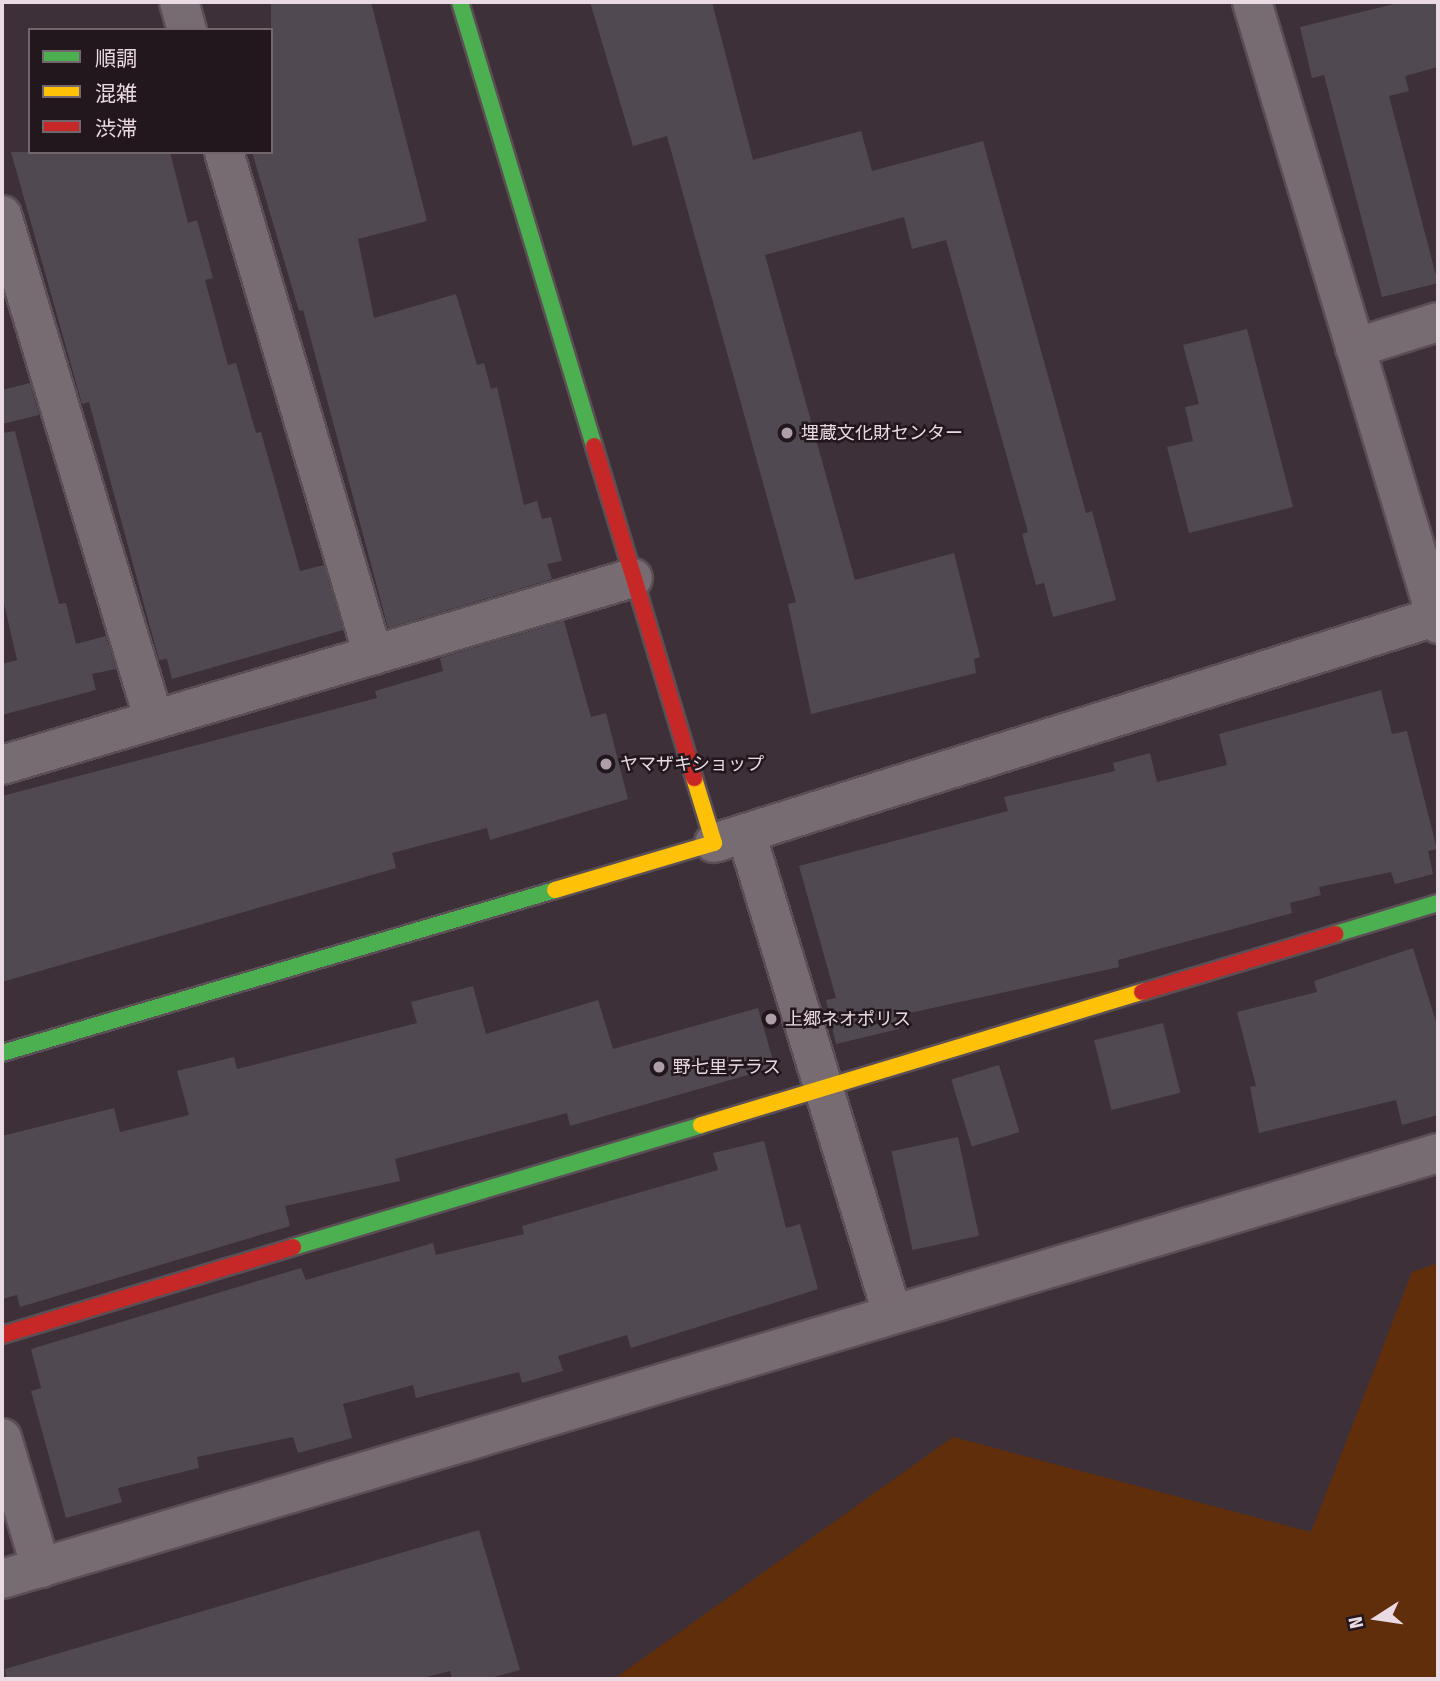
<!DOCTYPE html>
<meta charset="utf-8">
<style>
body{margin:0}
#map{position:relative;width:1440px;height:1681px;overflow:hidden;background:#3d3038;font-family:"Fira Sans Condensed","Noto Sans JP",sans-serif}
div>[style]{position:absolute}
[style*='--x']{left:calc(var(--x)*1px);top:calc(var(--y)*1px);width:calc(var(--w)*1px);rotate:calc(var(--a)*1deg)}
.green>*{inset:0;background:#602e0b}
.building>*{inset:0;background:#514951;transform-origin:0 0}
.roads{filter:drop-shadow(2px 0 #5b4f56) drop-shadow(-2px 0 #5b4f56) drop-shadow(0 2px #5b4f56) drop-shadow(0 -2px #5b4f56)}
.street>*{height:38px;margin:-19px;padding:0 19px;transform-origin:19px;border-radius:19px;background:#786c73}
.fast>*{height:16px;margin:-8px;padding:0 8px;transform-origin:8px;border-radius:8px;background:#4caf50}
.slow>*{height:16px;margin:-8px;padding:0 8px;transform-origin:8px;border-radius:8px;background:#ffc107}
.jam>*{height:16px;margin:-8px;padding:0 8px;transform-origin:8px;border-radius:8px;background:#c62828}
.dots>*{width:19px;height:19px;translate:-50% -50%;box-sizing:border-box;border:4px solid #22171d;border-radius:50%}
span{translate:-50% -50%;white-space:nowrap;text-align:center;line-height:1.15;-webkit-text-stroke:5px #22171d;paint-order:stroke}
.poi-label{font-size:18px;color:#eadae3}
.left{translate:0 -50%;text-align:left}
.frame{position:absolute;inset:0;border:4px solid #eadae3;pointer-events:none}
.legend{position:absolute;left:28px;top:28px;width:245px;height:126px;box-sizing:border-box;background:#22171d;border:2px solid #72656c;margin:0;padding:9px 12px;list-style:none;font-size:21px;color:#eadae3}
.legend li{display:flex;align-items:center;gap:14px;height:35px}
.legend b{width:35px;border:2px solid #72656c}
.north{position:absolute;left:1342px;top:1583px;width:70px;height:70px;-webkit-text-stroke:5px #22171d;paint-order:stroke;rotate:258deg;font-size:19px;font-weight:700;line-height:28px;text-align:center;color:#eadae3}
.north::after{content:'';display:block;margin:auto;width:24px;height:32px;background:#eadae3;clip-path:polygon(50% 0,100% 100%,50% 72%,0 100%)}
</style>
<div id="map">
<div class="green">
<i style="clip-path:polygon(1438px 1263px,1438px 1679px,614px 1679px,953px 1437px,1311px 1532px,1412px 1272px)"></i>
</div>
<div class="building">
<i style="clip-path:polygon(271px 2px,371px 2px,427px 221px,358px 239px,374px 318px,456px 294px,477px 365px,484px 363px,491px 389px,497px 387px,524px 505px,537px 501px,542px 519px,551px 517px,562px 561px,547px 564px,552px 579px,388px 628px,303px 310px,299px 311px,252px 152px,271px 152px)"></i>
<i style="clip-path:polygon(590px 2px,712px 2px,753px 160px,861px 131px,872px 171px,983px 141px,1086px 513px,1092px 511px,1116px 600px,1053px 617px,1044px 583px,1036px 585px,1022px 534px,1028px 532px,946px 240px,912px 249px,904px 217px,765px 255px,855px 580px,954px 553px,980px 657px,974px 659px,976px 673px,811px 714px,788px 604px,796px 602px,667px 136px,633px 146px)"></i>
<i style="clip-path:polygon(1402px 2px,1438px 2px,1438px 67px,1405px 76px,1409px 91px,1389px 96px,1438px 283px,1382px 297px,1324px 75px,1312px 78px,1300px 27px)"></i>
<i style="clip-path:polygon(11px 152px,170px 152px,188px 223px,197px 220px,213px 278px,205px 280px,228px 365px,236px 363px,256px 433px,261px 432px,300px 571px,324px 565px,343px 630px,172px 679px,167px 659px,159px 660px,89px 402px,82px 404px)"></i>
<i style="clip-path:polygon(1247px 329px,1293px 507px,1189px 533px,1167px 447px,1193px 441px,1185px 407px,1199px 404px,1183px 345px)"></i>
<i style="clip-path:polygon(30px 383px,39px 415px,2px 424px,2px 390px)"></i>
<i style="clip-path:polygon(15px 431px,59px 604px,66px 603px,76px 644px,106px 636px,116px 669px,92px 674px,96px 690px,2px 715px,2px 664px,17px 660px,2px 595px,2px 433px)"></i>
<i style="clip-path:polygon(564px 621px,591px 717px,606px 713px,628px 799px,490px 840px,487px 828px,392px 853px,396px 868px,2px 982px,2px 796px,377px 698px,375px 691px,443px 671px,440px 658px)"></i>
<i style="clip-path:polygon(1381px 690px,1392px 734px,1407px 731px,1437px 849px,1428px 851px,1433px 874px,1395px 884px,1391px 872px,1319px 887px,1321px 895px,1290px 903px,1292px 913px,1118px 960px,1119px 967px,896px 1016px,899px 1029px,836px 1044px,826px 1000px,836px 998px,799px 866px,1008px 811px,1004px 797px,1115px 771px,1113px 763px,1150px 753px,1157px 782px,1227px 765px,1219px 734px)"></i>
<i style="clip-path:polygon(1413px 948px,1438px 1028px,1438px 1115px,1402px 1125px,1396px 1100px,1259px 1133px,1250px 1087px,1256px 1086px,1237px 1012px,1317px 992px,1314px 981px)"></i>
<i style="clip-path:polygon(473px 986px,486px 1034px,598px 1000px,613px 1049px,758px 1008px,775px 1067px,570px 1126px,567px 1113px,395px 1159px,400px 1181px,285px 1206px,290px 1226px,20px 1307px,17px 1295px,2px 1299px,2px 1136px,114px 1108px,120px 1132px,189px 1115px,177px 1071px,234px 1057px,237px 1069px,417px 1023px,411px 1002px)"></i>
<i style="left:1163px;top:1023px;width:72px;height:71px;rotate:76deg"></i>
<i style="left:999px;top:1065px;width:70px;height:50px;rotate:73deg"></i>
<i style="left:958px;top:1137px;width:101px;height:68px;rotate:78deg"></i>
<i style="clip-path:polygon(764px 1141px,786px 1228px,800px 1224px,818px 1289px,631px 1348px,627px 1335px,558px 1356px,563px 1371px,522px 1383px,519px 1372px,416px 1398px,413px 1385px,343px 1404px,352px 1438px,298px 1453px,293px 1437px,197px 1457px,199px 1468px,118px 1488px,122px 1502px,66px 1518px,31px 1391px,41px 1388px,31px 1349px,301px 1268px,306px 1280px,433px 1243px,436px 1255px,524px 1234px,522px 1226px,718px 1170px,713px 1153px)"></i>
<i style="clip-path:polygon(479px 1530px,520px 1670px,487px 1679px,452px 1679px,450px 1671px,419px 1679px,6px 1679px,5px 1669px)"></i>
</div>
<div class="roads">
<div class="street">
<i style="--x:179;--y:2;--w:29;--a:74"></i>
<i style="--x:1252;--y:2;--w:649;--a:73.35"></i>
<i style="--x:224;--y:152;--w:525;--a:73.5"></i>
<i style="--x:2;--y:215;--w:527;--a:73.25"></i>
<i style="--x:1355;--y:348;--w:87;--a:-17.4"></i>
<i style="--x:2;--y:765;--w:658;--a:-16.51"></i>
<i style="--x:746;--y:833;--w:502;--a:73.08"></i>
<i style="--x:714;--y:843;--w:759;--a:-17.41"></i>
<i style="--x:2;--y:1438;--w:136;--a:73.3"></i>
<i style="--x:2;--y:1579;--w:1498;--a:-16.52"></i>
</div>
<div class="fast">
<i style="--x:460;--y:2;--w:464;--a:73.2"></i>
<i style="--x:1335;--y:934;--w:108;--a:-16.8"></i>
<i style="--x:2;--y:1053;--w:577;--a:-16.42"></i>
<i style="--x:293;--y:1247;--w:426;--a:-16.6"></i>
</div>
<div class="slow">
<i style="--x:555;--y:890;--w:166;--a:-16.5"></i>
<i style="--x:714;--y:843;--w:68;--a:-107.1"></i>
<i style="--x:701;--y:1125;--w:461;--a:-16.8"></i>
</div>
<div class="jam">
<i style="--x:594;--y:446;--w:347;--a:73.2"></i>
<i style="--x:1142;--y:992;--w:202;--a:-16.7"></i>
<i style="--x:2;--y:1335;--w:304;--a:-16.8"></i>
</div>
</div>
<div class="dots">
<i style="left:787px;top:433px;background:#ad9ea7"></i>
<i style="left:606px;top:764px;background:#ad9ea7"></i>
<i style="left:771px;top:1019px;background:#ad9ea7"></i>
<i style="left:659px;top:1067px;background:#ad9ea7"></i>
</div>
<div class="poi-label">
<span class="left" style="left:801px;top:433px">埋蔵文化財センター</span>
<span class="left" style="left:620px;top:764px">ヤマザキショップ</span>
<span class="left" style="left:785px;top:1019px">上郷ネオポリス</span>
<span class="left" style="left:673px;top:1067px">野七里テラス</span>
</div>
<div class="frame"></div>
<ul class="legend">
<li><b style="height:9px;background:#4caf50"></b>順調</li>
<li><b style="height:9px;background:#ffc107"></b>混雑</li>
<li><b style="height:9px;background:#c62828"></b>渋滞</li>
</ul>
<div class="north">N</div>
</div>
